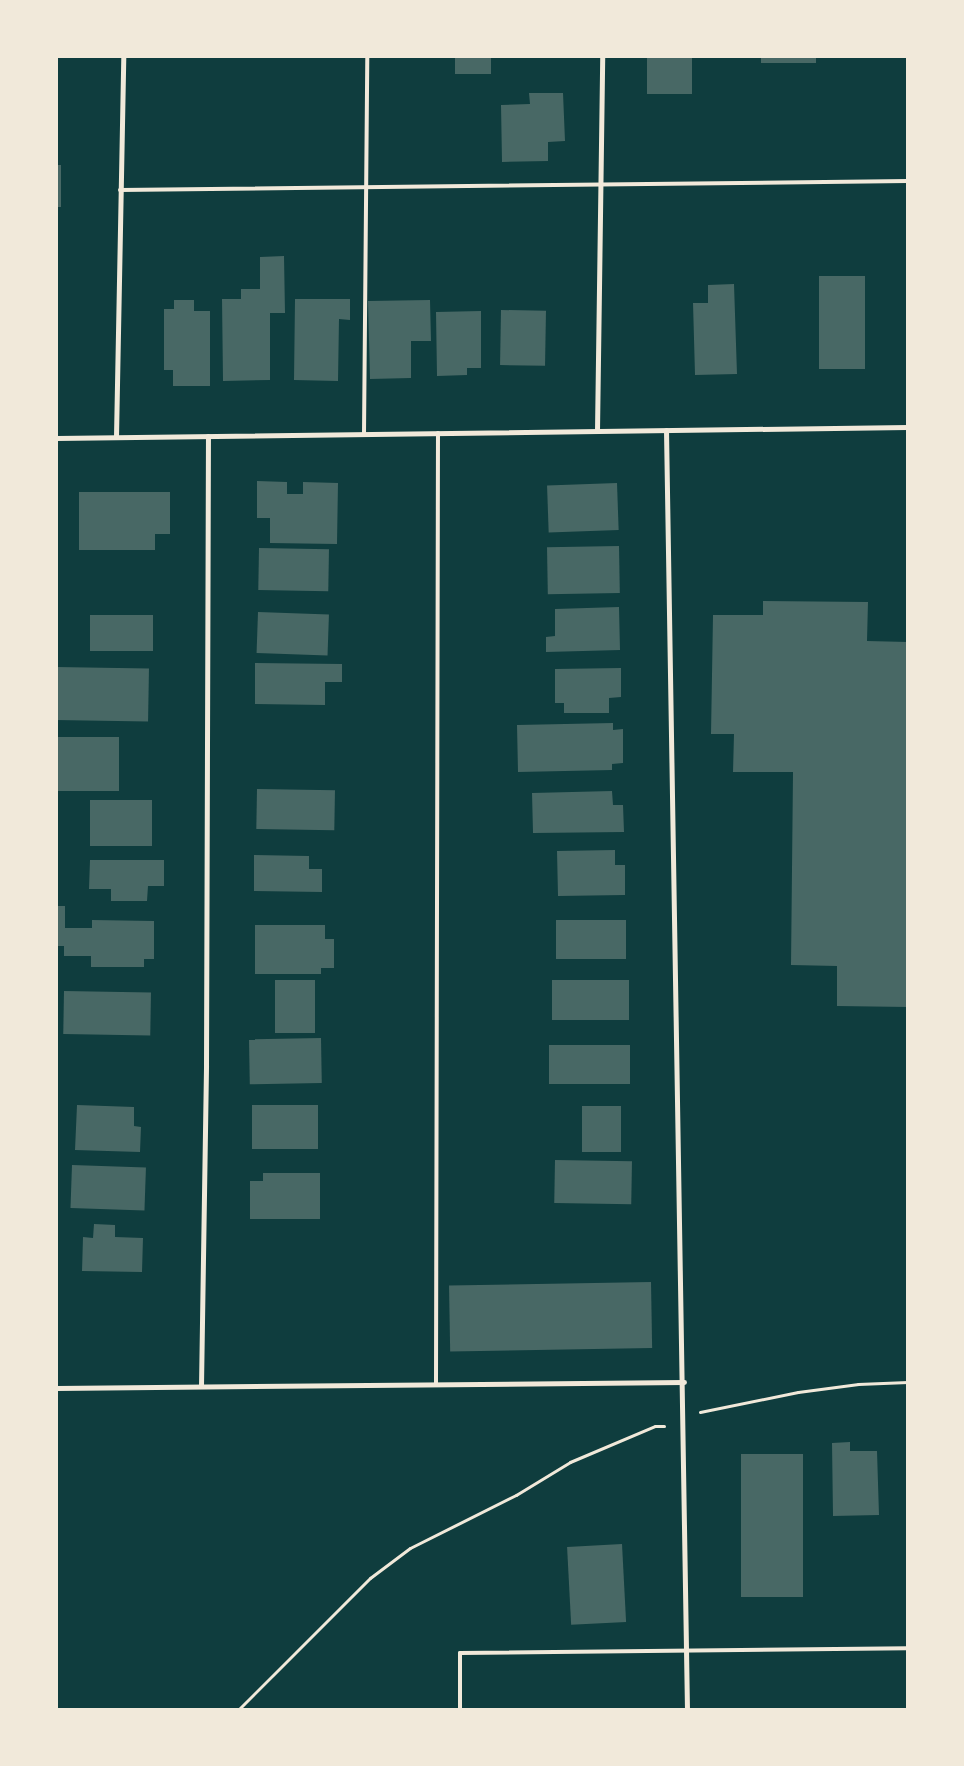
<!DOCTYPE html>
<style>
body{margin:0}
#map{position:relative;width:964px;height:1766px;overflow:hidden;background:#0f3d3e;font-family:"Roboto Condensed",sans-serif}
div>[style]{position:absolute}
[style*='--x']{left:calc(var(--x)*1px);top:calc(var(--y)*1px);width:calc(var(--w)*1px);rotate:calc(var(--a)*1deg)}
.building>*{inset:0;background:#486865;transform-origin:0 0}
.path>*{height:3px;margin:-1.5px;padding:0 1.5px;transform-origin:1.5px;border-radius:1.5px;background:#f1e9da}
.service>*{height:4px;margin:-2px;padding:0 2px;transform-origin:2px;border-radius:2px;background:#f1e9da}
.minor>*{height:5px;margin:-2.5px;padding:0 2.5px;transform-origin:2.5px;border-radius:2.5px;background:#f1e9da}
span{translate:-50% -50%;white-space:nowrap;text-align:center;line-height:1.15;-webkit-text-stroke:5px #f1e9da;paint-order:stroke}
.frame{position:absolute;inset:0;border:58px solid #f1e9da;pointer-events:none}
</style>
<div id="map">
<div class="building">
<i style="left:455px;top:56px;width:36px;height:18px"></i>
<i style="left:647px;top:56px;width:45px;height:38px"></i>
<i style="left:761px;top:56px;width:55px;height:7px"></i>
<i style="clip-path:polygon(529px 93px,563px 93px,565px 141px,548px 142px,548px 161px,502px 162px,501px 105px,530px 104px)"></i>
<i style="left:56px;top:165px;width:5px;height:42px"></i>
<i style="clip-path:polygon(284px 256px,285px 313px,270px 313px,270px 380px,223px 381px,222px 299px,241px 299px,241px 289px,260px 289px,260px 257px)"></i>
<i style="left:819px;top:276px;width:46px;height:93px"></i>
<i style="clip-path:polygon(734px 284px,737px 374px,695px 375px,693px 303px,708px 303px,708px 285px)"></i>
<i style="clip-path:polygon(295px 299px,350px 299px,350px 320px,339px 319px,338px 381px,294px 380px)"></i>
<i style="clip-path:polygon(174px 300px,194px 300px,194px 311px,210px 311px,210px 386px,173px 386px,173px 370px,164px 370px,164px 309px,174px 309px)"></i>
<i style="clip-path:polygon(430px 300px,431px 341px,411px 341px,411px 378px,370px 379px,368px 301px)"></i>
<i style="left:501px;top:310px;width:45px;height:55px;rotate:1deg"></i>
<i style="clip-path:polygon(481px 311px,481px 368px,467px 368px,467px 375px,437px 376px,436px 312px)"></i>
<i style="clip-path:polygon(257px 481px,287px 482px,287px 494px,303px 494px,303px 482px,338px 483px,337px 544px,270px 543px,270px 518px,257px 518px)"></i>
<i style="left:617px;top:483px;width:47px;height:70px;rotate:88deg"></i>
<i style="clip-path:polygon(79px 492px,170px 492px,170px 534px,155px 534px,155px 550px,79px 550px)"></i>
<i style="left:619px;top:546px;width:47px;height:72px;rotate:89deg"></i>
<i style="left:259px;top:548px;width:70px;height:42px;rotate:1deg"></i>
<i style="clip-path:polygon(763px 601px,868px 602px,867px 641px,908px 642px,908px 1007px,837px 1006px,837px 966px,791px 965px,793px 772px,733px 772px,734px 734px,711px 734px,713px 615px,763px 615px)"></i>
<i style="clip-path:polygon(619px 607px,620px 650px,546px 652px,546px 637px,555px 636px,555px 609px)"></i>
<i style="left:258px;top:612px;width:71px;height:41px;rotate:2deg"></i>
<i style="left:90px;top:615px;width:63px;height:36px"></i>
<i style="clip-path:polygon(255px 663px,342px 664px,342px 682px,325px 682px,325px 705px,255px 704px)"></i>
<i style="left:56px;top:667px;width:93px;height:53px;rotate:1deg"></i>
<i style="clip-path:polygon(621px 668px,621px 697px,609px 698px,609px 713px,564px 713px,564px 703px,555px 703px,555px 669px)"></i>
<i style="clip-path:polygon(613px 723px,613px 730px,623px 729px,623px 763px,612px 764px,612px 770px,518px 772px,517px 725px)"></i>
<i style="left:56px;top:737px;width:63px;height:54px"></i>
<i style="left:257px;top:789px;width:78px;height:40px;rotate:1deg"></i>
<i style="clip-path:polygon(612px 791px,613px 805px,623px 805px,624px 832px,533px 833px,532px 793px)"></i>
<i style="left:90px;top:800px;width:62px;height:46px"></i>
<i style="clip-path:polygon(615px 850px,615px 865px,625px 865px,625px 895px,558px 896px,557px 851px)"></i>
<i style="clip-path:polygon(254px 855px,309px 856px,309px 869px,322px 869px,322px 892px,254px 891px)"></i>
<i style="clip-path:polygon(90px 860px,164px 860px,164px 886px,148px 886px,147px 901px,111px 901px,111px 889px,89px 889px)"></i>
<i style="clip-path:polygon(56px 906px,65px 906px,65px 928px,92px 928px,92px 920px,154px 921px,154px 959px,144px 959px,144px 967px,91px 967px,91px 956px,64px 956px,64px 946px,56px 946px)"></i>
<i style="left:626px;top:920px;width:39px;height:70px;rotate:90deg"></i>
<i style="clip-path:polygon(255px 925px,325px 925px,325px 939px,334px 939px,334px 968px,321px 968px,321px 974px,255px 974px)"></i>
<i style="left:275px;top:980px;width:40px;height:53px"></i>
<i style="left:629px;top:980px;width:40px;height:77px;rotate:90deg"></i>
<i style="left:64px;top:991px;width:87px;height:43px;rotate:1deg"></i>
<i style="left:321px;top:1038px;width:45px;height:72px;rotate:89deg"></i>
<i style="left:630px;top:1045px;width:39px;height:81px;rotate:90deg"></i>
<i style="clip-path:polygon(77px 1105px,134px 1107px,134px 1126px,141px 1127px,140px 1152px,75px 1150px)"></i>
<i style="left:252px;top:1105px;width:66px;height:44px"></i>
<i style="left:582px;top:1106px;width:39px;height:46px"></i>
<i style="left:555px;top:1160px;width:77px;height:43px;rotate:1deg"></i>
<i style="left:72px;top:1165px;width:74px;height:43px;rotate:2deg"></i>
<i style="clip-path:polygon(263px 1173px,320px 1173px,320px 1219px,250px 1219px,250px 1181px,263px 1181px)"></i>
<i style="clip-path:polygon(94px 1224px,115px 1225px,115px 1237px,143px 1238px,142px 1272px,82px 1271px,83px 1237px,93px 1238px)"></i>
<i style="left:651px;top:1282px;width:66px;height:202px;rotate:89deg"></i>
<i style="clip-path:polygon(850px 1442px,850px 1451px,877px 1451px,879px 1515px,833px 1516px,832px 1443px)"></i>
<i style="left:741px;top:1454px;width:62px;height:143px"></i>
<i style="left:622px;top:1544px;width:78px;height:55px;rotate:87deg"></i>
</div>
<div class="path">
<i style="--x:700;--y:1412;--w:100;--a:-11.5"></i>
<i style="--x:798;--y:1392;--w:61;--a:-7.6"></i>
<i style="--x:858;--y:1384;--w:50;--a:-2.3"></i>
<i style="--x:238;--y:1710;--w:187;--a:-45"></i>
<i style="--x:370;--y:1578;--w:50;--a:-36.9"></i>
<i style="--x:410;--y:1548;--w:119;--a:-26.6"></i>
<i style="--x:516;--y:1495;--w:63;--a:-31.4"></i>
<i style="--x:570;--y:1462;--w:92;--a:-23"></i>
<i style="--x:655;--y:1426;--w:9;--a:0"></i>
</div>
<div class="service">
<i style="--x:120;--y:190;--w:788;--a:-0.65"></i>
<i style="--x:364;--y:434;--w:378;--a:-89.5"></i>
<i style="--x:436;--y:1384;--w:951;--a:-89.88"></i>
<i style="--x:460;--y:1710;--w:57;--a:-90"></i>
<i style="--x:460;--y:1653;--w:448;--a:-0.6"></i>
</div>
<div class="minor">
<i style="--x:666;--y:430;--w:1280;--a:89.06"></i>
<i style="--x:597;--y:431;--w:375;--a:-89.2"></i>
<i style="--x:116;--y:437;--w:381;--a:-88.9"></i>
<i style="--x:56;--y:438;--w:852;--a:-0.74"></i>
<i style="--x:201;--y:1386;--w:321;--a:-89.1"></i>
<i style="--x:206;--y:1065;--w:629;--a:-89.82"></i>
<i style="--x:56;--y:1388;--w:628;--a:-0.55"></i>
</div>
<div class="frame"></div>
</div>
